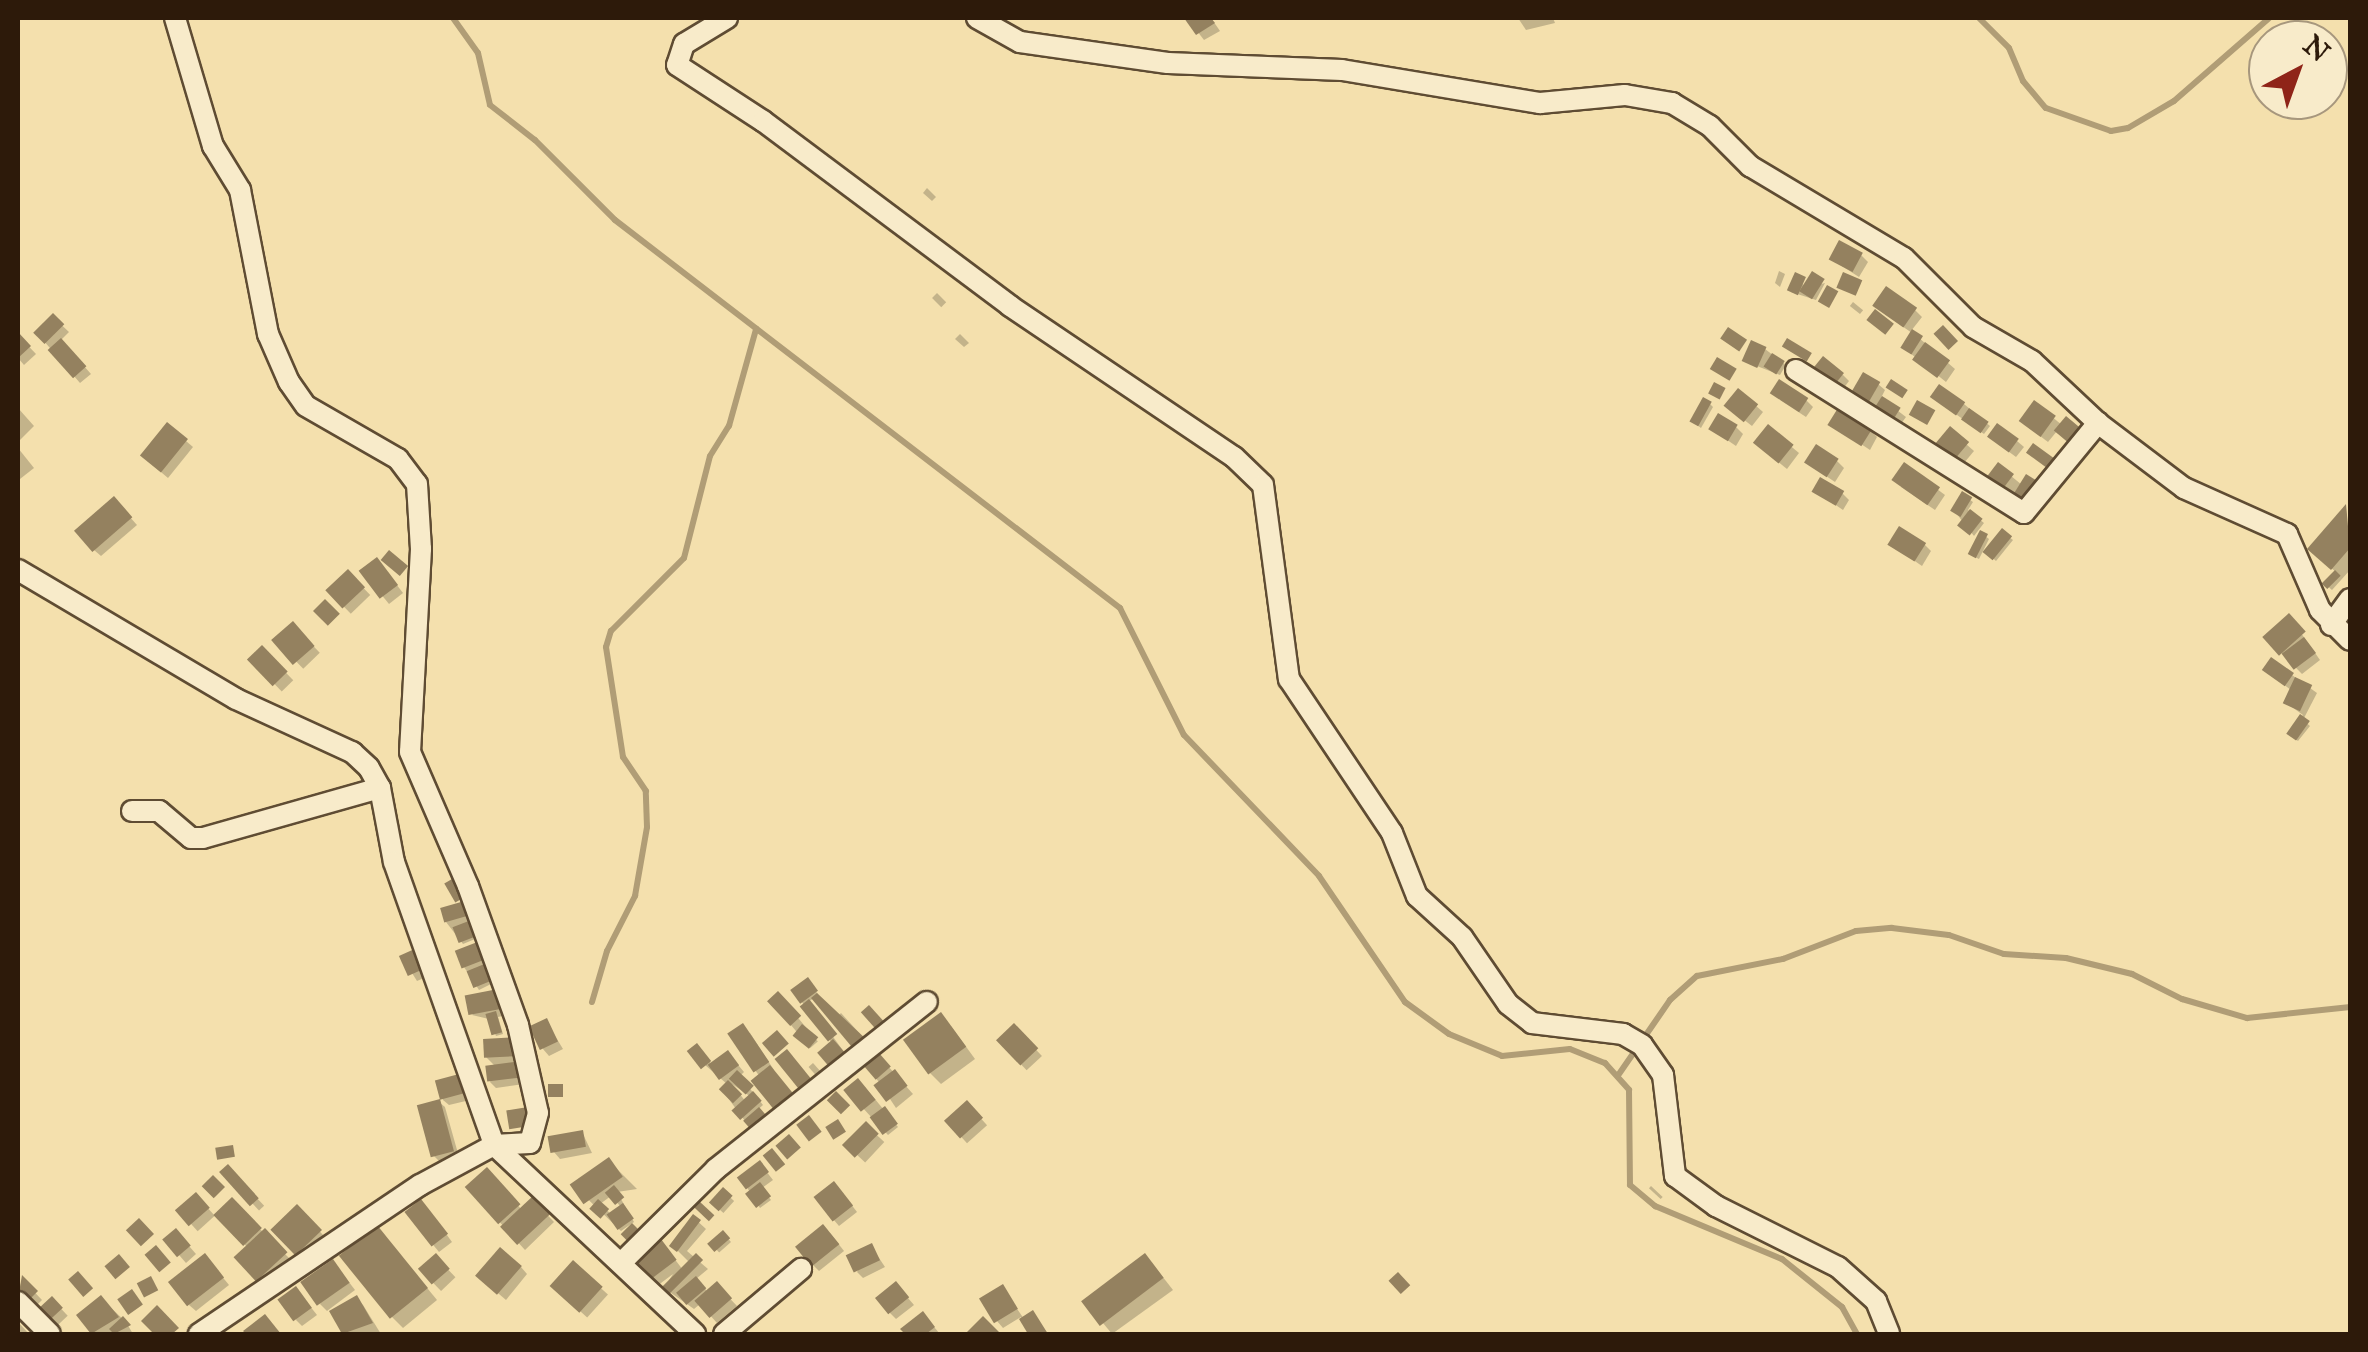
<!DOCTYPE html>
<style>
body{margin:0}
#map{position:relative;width:2368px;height:1352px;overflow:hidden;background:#f4e0ad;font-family:"IM FELL Great Primer",serif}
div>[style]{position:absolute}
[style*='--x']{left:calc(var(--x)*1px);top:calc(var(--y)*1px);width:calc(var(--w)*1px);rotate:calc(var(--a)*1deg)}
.shadow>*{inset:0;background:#0003;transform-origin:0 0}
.stream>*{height:6px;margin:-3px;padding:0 3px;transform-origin:3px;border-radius:3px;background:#b09d76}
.building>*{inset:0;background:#94815f;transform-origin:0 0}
.roads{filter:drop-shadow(2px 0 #5f4c33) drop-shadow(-2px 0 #5f4c33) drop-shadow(0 2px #5f4c33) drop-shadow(0 -2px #5f4c33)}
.minor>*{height:20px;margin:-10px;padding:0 10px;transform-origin:10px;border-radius:10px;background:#f8ebca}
span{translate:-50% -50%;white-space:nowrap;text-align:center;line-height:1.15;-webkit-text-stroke:8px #f8ebca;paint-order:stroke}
.frame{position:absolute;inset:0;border:20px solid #2d1a0a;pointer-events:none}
.north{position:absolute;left:2248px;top:20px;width:100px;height:100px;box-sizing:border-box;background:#f8ebca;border:2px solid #a7977d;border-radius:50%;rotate:41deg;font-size:28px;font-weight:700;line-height:40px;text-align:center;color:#2d1a0a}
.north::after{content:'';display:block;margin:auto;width:35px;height:45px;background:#8f2418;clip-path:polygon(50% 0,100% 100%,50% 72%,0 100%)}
</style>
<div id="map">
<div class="shadow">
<i style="clip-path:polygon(1187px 18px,1211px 18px,1220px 31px,1204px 40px)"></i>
<i style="clip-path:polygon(1518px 18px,1553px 18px,1555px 23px,1526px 30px)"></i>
<i style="clip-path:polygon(927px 188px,936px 197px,932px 201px,923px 193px)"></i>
<i style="clip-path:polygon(1861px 255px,1868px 262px,1859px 277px,1831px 259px)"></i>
<i style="clip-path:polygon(1779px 271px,1785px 274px,1780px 287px,1775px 283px)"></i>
<i style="clip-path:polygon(1796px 276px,1806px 288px,1825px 283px,1816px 300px,1791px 292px)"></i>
<i style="left:937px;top:293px;width:13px;height:7px;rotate:45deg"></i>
<i style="left:1853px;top:302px;width:13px;height:5px;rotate:39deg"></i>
<i style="clip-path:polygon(1915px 310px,1922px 317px,1911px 331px,1955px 369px,1946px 382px,1905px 349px,1912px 333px,1882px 312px)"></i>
<i style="clip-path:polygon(53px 317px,69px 332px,61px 340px,91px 374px,80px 383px,37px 333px)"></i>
<i style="clip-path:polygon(960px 334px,969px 343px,964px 347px,955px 339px)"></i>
<i style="clip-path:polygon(18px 335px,36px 354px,24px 365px,18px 358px)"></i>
<i style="clip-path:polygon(1765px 349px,1786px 365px,1780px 375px,1744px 361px)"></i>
<i style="clip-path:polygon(1843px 375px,1849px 381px,1840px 393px,1821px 377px)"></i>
<i style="clip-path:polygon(1878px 384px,1885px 390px,1881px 398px,1906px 417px,1895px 432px,1858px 405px)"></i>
<i style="clip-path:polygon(1739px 391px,1763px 412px,1752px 426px,1734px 412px)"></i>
<i style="clip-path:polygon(1780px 400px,1806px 400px,1813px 407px,1806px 417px)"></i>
<i style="clip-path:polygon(1940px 403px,1964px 404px,1990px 426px,1984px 434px)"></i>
<i style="clip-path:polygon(2035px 403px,2062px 425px,2048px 442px,2028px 427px)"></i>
<i style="clip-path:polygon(1710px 404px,1713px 407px,1701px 428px,1694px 423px)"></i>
<i style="clip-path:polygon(18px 408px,34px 426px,18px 442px)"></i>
<i style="clip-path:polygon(1831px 424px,1871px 431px,1877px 437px,1870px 450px)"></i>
<i style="clip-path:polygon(1736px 427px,1743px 434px,1736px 446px,1711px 429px)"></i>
<i style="clip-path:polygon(1768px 427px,1799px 453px,1787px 469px,1762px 449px)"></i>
<i style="clip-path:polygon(1950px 430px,1974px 451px,1959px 469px,1942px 454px)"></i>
<i style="clip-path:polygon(186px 441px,193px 447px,168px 478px,149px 462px)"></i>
<i style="clip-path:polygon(2017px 441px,2024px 447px,2016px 457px,1997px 443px)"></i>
<i style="clip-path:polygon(18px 448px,34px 468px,20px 479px,18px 476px)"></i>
<i style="clip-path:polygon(1837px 461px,1844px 468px,1835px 482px,1814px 468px)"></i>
<i style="clip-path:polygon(1905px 465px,1945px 495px,1935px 510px,1901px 487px)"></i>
<i style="clip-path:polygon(1999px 466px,2022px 485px,2018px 499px,2012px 493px,2006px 501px)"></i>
<i style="clip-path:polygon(1815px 491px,1842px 493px,1849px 500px,1843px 510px)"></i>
<i style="clip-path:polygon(1963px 495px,1973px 502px,1968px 510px,1984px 523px,1974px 536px,1956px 513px)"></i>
<i style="clip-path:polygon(120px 506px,137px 525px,101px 556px,94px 550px)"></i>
<i style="clip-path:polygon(2346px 508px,2350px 570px,2332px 590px,2325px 584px,2336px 572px,2320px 559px)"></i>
<i style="clip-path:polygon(2002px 532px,2013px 540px,1996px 561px,1987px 553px)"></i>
<i style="clip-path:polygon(1981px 533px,1989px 539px,1979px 559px,1973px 556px)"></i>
<i style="clip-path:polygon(1890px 544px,1925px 545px,1931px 551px,1922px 566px)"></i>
<i style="clip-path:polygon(383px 567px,403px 593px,389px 604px,362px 571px)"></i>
<i style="left:348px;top:572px;width:32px;height:27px;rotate:46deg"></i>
<i style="clip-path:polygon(2289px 616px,2320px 660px,2302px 674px,2266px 637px)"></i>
<i style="left:292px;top:624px;width:40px;height:23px;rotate:46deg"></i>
<i style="left:262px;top:648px;width:45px;height:16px;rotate:46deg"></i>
<i style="clip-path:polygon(2292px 675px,2317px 693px,2303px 720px,2310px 726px,2298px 741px,2288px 733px,2303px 715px,2285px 702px,2291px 690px,2272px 676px)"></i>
<i style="clip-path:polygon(459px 878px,480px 937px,463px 944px,446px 922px,460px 904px)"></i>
<i style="clip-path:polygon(480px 944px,495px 982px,479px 990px,464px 967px)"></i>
<i style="clip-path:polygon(402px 957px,433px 974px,417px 981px)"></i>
<i style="clip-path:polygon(808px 980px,835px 1019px,841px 1013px,873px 1048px,864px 1057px,814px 998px,808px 1002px,852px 1063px,840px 1074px,820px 1053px,832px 1043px,793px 990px)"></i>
<i style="clip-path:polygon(497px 991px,507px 1015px,498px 1017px,503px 1034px,496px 1036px,489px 1019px,472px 1015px)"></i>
<i style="left:778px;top:994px;width:62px;height:10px;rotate:50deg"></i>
<i style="clip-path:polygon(546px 1021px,563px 1049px,549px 1056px,543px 1049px)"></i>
<i style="clip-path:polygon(951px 1026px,975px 1059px,941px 1084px,930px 1073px)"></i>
<i style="left:1014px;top:1026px;width:41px;height:21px;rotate:47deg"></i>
<i style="clip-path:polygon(750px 1033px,774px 1070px,760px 1077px,730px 1035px)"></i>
<i style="clip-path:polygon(525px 1046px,531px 1083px,496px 1088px,490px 1082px,496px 1067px,486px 1057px)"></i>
<i style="clip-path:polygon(evenodd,697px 1046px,713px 1066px,734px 1060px,744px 1072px,740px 1076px,763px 1105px,745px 1121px,722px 1090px,727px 1084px,690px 1052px,697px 1046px,732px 1084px,751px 1097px,746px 1102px,732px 1084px)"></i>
<i style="clip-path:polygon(879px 1056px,913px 1094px,896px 1108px,868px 1066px)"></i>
<i style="left:813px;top:1063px;width:15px;height:6px;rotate:48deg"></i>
<i style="clip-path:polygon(458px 1077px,470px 1100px,449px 1105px,443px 1100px,459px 1157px,440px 1162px,433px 1155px,439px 1102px,445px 1107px,438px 1083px)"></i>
<i style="clip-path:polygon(865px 1087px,898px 1127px,888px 1135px,846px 1090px)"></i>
<i style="left:967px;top:1103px;width:30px;height:27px;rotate:48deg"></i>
<i style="left:866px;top:1125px;width:25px;height:28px;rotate:43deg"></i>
<i style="clip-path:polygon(582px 1132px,592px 1153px,560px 1159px,554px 1152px)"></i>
<i style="clip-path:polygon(762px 1166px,773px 1180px,762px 1188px,771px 1200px,760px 1208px,741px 1178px)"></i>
<i style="left:228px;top:1167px;width:53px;height:7px;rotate:47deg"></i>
<i style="clip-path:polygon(evenodd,615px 1167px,637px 1189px,617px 1192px,634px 1222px,621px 1231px,573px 1185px,615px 1167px,611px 1196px,621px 1207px,611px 1214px,600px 1204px,611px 1196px)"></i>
<i style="clip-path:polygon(487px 1171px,522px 1210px,533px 1200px,554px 1222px,525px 1250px,468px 1187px)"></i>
<i style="left:1651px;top:1186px;width:16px;height:3px;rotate:43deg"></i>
<i style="left:723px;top:1191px;width:15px;height:16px;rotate:42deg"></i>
<i style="clip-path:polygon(841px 1191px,857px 1212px,839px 1226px,833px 1219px)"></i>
<i style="left:196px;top:1195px;width:28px;height:23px;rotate:48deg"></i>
<i style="clip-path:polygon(232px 1201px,291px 1260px,263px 1285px,237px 1257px,247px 1247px,217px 1215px)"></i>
<i style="left:297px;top:1207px;width:42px;height:32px;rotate:47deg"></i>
<i style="clip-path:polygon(428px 1209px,452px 1242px,439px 1252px,407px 1213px)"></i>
<i style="clip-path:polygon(693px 1217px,706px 1229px,687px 1251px,708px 1269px,696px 1279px,708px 1292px,716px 1284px,737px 1306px,717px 1323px,700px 1304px,694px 1309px,664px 1288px,673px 1274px,657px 1286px,651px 1280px,667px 1249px,683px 1270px,690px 1263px,671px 1244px)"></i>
<i style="left:723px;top:1233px;width:12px;height:16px;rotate:48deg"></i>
<i style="clip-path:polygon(830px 1233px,844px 1251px,819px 1271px,813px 1265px)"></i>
<i style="clip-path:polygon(182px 1238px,196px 1254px,186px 1263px,166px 1240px)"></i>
<i style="clip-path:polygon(387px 1239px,437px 1300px,403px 1328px,392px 1317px)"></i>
<i style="clip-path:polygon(871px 1246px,885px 1267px,863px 1278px,857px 1272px)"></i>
<i style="left:436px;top:1257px;width:28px;height:20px;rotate:46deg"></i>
<i style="clip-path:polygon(211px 1263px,229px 1285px,196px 1311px,189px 1305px)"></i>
<i style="left:573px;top:1263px;width:47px;height:31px;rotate:42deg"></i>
<i style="clip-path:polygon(521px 1267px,527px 1274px,506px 1300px,485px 1282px)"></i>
<i style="clip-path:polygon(1155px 1267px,1173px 1290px,1112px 1334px,1085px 1301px)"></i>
<i style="clip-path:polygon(339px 1269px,355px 1290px,327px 1311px,320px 1304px)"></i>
<i style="clip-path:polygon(22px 1279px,42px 1300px,32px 1310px,18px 1295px)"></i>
<i style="clip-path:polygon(1002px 1287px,1024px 1319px,1033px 1313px,1048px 1334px,1031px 1334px,1021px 1317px,1003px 1328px,997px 1321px)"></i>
<i style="clip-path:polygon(902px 1291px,914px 1305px,896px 1319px,889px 1312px)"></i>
<i style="clip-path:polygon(302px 1296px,317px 1315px,302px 1326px,296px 1320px)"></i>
<i style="clip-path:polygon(356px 1298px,363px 1305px,381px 1334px,345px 1334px,332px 1312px)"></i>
<i style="left:52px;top:1299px;width:23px;height:21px;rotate:47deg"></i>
<i style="clip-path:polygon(108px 1305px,126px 1322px,133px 1334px,94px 1334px,79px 1316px)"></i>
<i style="clip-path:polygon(929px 1321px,940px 1334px,904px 1329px)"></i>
<i style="clip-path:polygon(18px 1322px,29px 1334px,18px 1334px)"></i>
</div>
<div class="stream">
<i style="--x:453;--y:18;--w:43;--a:54.5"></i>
<i style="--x:478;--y:53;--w:53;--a:77"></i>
<i style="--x:490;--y:105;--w:57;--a:37.9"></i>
<i style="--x:535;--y:140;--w:113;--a:45"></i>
<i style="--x:615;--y:220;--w:637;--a:37.54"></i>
<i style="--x:1120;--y:608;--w:142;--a:63.3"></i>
<i style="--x:1184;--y:735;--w:195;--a:46.2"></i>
<i style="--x:1319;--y:876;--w:153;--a:55.7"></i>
<i style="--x:1405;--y:1002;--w:54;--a:36"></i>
<i style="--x:1449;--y:1034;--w:57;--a:22.5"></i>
<i style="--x:1502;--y:1056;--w:68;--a:-5.9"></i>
<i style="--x:1570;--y:1049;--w:38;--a:22"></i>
<i style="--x:1605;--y:1063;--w:36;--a:48"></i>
<i style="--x:1629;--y:1090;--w:95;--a:89.4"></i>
<i style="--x:1630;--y:1185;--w:33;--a:40"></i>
<i style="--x:1655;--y:1206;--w:138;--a:22.7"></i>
<i style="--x:1782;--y:1259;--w:77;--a:38.7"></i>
<i style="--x:1842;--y:1307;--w:31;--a:61"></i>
<i style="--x:1979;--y:18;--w:42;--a:45"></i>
<i style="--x:2009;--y:48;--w:36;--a:67"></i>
<i style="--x:2023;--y:81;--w:35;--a:50"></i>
<i style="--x:2046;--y:108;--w:69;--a:19.5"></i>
<i style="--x:2111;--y:131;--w:17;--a:-10"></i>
<i style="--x:2128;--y:128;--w:53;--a:-30.4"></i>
<i style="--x:2174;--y:101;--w:126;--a:-41.1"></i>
<i style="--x:592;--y:1002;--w:53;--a:-73.6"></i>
<i style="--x:607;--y:951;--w:62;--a:-63"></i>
<i style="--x:635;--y:896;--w:70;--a:-80.1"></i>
<i style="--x:647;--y:827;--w:36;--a:-92"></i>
<i style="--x:646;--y:791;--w:41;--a:-124.1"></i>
<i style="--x:623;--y:757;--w:111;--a:-98.8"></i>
<i style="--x:606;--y:647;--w:17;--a:-73"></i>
<i style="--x:611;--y:631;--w:103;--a:-45"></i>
<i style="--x:684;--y:558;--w:105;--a:-75.7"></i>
<i style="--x:710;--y:456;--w:36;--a:-58"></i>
<i style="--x:729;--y:426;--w:101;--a:-74.4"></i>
<i style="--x:1619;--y:1074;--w:90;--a:-55.4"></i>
<i style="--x:1670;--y:1000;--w:36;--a:-42"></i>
<i style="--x:1697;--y:976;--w:88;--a:-11.2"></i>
<i style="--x:1783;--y:959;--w:78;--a:-21"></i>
<i style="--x:1856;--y:931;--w:36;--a:-5"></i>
<i style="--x:1892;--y:928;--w:57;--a:7"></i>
<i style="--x:1949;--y:935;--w:58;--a:19.1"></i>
<i style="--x:2004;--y:954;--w:62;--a:3.7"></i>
<i style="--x:2066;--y:958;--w:68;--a:13.6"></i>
<i style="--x:2132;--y:974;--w:56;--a:26.6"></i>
<i style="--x:2182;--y:999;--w:68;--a:16.3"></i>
<i style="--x:2247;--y:1018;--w:104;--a:-6.1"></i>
</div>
<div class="building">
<i style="clip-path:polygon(1184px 18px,1211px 18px,1215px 23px,1196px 35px)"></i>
<i style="left:1839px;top:240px;width:27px;height:22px;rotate:28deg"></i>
<i style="left:1812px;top:271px;width:15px;height:24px;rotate:32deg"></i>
<i style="left:1795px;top:272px;width:12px;height:20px;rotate:24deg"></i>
<i style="left:1843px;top:272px;width:21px;height:17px;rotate:23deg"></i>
<i style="left:1827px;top:285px;width:13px;height:19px;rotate:29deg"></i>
<i style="left:1886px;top:286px;width:38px;height:24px;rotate:35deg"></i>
<i style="left:1875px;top:309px;width:24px;height:14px;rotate:38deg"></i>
<i style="left:53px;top:313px;width:16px;height:28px;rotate:45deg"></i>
<i style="left:1943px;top:325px;width:22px;height:13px;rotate:47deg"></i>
<i style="left:1728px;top:327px;width:23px;height:14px;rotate:34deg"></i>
<i style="left:1912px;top:329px;width:13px;height:22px;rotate:32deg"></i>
<i style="clip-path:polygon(18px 332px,31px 346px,18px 358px)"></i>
<i style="left:61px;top:338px;width:38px;height:18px;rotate:48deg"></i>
<i style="left:1787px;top:338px;width:29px;height:10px;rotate:31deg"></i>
<i style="left:1751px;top:340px;width:17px;height:23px;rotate:24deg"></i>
<i style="left:1925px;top:342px;width:31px;height:22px;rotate:36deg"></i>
<i style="left:1772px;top:353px;width:15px;height:16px;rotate:32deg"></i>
<i style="left:1823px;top:356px;width:27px;height:19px;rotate:39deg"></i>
<i style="left:1717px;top:357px;width:23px;height:14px;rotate:31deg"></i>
<i style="left:1863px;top:372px;width:20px;height:31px;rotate:30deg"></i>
<i style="left:1779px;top:379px;width:35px;height:17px;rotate:33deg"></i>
<i style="left:1891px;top:379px;width:20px;height:10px;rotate:33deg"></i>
<i style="left:1714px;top:382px;width:13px;height:13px;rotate:27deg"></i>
<i style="left:1939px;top:384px;width:32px;height:16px;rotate:35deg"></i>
<i style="left:1738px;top:388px;width:26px;height:23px;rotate:39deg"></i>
<i style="left:1882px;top:396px;width:22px;height:23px;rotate:32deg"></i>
<i style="left:1703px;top:397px;width:10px;height:28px;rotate:29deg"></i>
<i style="left:1917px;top:400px;width:21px;height:17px;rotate:29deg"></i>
<i style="left:2034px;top:400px;width:27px;height:26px;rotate:36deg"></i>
<i style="left:1838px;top:408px;width:40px;height:20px;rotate:32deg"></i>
<i style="left:1969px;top:408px;width:24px;height:14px;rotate:35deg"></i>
<i style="left:1718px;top:413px;width:23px;height:19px;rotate:31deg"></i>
<i style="left:2066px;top:416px;width:23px;height:19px;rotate:40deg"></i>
<i style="left:167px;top:422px;width:27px;height:43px;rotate:39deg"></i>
<i style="left:1997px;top:423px;width:27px;height:17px;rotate:36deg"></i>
<i style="left:1768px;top:424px;width:33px;height:24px;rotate:39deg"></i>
<i style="left:1950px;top:426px;width:25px;height:28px;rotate:40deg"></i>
<i style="left:2033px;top:443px;width:34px;height:12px;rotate:36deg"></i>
<i style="left:1816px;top:444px;width:27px;height:22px;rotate:33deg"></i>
<i style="left:1904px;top:462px;width:44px;height:22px;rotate:35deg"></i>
<i style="left:1998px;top:462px;width:20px;height:28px;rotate:37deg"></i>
<i style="left:2026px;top:474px;width:22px;height:27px;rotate:32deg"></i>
<i style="left:1820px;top:477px;width:28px;height:17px;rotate:30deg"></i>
<i style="left:1962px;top:491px;width:12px;height:23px;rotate:31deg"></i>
<i style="left:114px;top:496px;width:28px;height:53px;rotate:49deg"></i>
<i style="clip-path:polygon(2346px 504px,2350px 548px,2331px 570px,2307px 549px)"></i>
<i style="left:1970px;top:509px;width:16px;height:21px;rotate:38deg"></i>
<i style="left:1899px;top:526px;width:32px;height:22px;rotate:32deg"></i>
<i style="left:2002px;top:528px;width:13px;height:31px;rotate:39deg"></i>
<i style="left:1980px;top:530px;width:9px;height:27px;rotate:27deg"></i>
<i style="left:389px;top:550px;width:25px;height:13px;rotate:40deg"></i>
<i style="left:377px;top:557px;width:35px;height:23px;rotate:53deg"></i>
<i style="left:348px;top:569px;width:25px;height:31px;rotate:47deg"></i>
<i style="left:2335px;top:570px;width:8px;height:19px;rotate:45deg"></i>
<i style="left:325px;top:599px;width:21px;height:17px;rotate:45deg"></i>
<i style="left:2289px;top:613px;width:25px;height:36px;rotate:48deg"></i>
<i style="left:293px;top:621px;width:33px;height:29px;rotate:49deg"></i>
<i style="left:2304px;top:637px;width:20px;height:28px;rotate:53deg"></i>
<i style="left:262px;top:645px;width:37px;height:21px;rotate:46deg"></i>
<i style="left:2271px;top:657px;width:28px;height:16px;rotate:35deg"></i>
<i style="left:2295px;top:677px;width:19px;height:29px;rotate:25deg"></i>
<i style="left:2300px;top:714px;width:12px;height:24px;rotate:35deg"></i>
<i style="left:459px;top:875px;width:22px;height:17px;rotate:60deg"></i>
<i style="left:468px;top:900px;width:15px;height:29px;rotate:74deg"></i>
<i style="left:474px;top:919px;width:17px;height:23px;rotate:69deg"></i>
<i style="left:480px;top:941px;width:19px;height:27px;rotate:69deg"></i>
<i style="left:419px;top:947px;width:22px;height:22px;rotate:66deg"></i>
<i style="left:487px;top:963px;width:18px;height:22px;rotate:68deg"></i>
<i style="left:808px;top:977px;width:17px;height:22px;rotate:54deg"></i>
<i style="left:498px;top:989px;width:20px;height:34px;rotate:79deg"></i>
<i style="left:778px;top:991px;width:34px;height:15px;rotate:47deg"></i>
<i style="clip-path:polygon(817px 993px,868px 1041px,856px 1052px,811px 998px)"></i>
<i style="left:809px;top:999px;width:45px;height:12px;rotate:51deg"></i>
<i style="left:869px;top:1005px;width:30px;height:11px;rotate:48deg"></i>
<i style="left:496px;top:1011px;width:22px;height:11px;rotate:74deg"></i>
<i style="left:941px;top:1012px;width:43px;height:47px;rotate:54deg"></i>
<i style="left:547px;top:1018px;width:26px;height:20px;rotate:65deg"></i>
<i style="left:743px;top:1023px;width:47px;height:19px;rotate:56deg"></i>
<i style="left:1014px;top:1023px;width:35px;height:25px;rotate:46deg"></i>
<i style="left:802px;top:1024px;width:21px;height:15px;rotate:39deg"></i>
<i style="left:777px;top:1030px;width:18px;height:20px;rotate:49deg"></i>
<i style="left:519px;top:1037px;width:19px;height:36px;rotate:87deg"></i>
<i style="left:833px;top:1039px;width:21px;height:21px;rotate:49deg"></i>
<i style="left:697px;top:1043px;width:23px;height:13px;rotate:52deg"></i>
<i style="left:787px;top:1049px;width:44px;height:16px;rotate:51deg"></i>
<i style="left:728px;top:1050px;width:19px;height:25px;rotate:54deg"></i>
<i style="left:879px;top:1053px;width:18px;height:20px;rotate:49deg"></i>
<i style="left:523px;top:1061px;width:16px;height:38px;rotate:83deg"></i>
<i style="left:770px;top:1065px;width:40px;height:25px;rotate:51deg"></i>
<i style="left:895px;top:1069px;width:21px;height:27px;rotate:53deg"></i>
<i style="left:737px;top:1070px;width:23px;height:12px;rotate:43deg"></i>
<i style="left:459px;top:1074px;width:20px;height:25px;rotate:75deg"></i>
<i style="left:858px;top:1078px;width:28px;height:19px;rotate:51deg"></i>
<i style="left:728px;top:1080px;width:20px;height:13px;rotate:45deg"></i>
<i style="left:548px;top:1084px;width:15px;height:13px"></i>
<i style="left:753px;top:1091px;width:13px;height:29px;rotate:48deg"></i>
<i style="left:836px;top:1091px;width:20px;height:13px;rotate:45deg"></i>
<i style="left:440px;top:1099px;width:54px;height:24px;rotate:75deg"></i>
<i style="left:967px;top:1100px;width:24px;height:31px;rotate:48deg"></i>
<i style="left:885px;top:1106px;width:22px;height:19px;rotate:54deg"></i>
<i style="left:528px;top:1107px;width:19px;height:22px;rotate:81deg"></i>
<i style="left:759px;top:1107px;width:18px;height:21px;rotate:49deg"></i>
<i style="left:809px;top:1115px;width:21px;height:16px;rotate:53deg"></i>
<i style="left:838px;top:1119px;width:15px;height:15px;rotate:58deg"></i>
<i style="left:866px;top:1121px;width:18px;height:34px;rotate:45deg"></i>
<i style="left:583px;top:1130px;width:17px;height:36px;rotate:80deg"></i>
<i style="left:789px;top:1134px;width:18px;height:18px;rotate:49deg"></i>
<i style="left:233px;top:1145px;width:12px;height:18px;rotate:81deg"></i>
<i style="left:772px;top:1148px;width:21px;height:12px;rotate:51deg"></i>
<i style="left:609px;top:1157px;width:24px;height:48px;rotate:55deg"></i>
<i style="left:760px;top:1160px;width:15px;height:29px;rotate:53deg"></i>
<i style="left:228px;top:1164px;width:46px;height:12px;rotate:48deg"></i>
<i style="left:487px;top:1167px;width:50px;height:30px;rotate:48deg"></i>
<i style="left:213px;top:1175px;width:17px;height:16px;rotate:45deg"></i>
<i style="left:834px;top:1181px;width:31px;height:26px;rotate:52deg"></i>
<i style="left:760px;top:1182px;width:18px;height:19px;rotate:52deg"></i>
<i style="left:614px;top:1185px;width:16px;height:12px;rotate:50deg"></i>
<i style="left:723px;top:1187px;width:13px;height:21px;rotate:42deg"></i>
<i style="left:196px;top:1192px;width:21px;height:28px;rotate:49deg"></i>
<i style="left:533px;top:1196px;width:25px;height:45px;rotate:47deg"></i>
<i style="left:232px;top:1197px;width:43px;height:26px;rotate:46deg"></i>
<i style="left:421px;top:1199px;width:44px;height:21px;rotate:52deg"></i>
<i style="left:598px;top:1199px;width:15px;height:13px;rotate:42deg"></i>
<i style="left:699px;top:1201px;width:21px;height:8px;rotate:43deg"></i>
<i style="left:623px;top:1203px;width:19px;height:20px;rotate:55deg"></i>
<i style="left:297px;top:1204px;width:36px;height:37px;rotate:46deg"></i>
<i style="left:693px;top:1214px;width:10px;height:40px;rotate:37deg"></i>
<i style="left:139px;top:1218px;width:22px;height:18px;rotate:47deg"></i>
<i style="left:632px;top:1223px;width:13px;height:16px;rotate:45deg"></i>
<i style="left:823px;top:1224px;width:26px;height:36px;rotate:51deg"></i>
<i style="left:377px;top:1225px;width:81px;height:49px;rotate:51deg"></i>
<i style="left:176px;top:1228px;width:23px;height:18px;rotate:50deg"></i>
<i style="left:265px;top:1228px;width:33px;height:43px;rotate:47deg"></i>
<i style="left:723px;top:1230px;width:11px;height:21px;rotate:49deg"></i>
<i style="left:661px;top:1239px;width:26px;height:34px;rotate:53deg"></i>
<i style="left:872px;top:1243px;width:19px;height:29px;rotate:65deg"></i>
<i style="left:156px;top:1245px;width:23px;height:15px;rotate:50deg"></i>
<i style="left:500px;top:1247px;width:29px;height:38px;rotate:41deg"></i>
<i style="left:205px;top:1253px;width:31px;height:47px;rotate:52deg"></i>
<i style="left:436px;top:1253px;width:21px;height:24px;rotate:49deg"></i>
<i style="left:696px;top:1253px;width:10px;height:50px;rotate:45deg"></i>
<i style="left:1145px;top:1253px;width:31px;height:80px;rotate:53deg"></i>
<i style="left:119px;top:1254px;width:17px;height:19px;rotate:50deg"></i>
<i style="left:333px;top:1259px;width:29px;height:40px;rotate:55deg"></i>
<i style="left:573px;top:1260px;width:40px;height:35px;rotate:42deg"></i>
<i style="left:78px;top:1271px;width:23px;height:13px;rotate:49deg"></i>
<i style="left:1398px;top:1272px;width:18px;height:13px;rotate:47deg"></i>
<i style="clip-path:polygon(22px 1275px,38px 1291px,24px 1305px,18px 1299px)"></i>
<i style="left:151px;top:1276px;width:16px;height:16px;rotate:63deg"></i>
<i style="left:696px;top:1276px;width:16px;height:26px;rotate:50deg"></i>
<i style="left:717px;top:1281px;width:23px;height:30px;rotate:49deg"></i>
<i style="left:896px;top:1281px;width:21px;height:27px;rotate:51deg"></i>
<i style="left:1003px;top:1284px;width:29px;height:28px;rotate:59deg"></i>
<i style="left:296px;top:1286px;width:27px;height:23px;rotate:54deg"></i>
<i style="left:132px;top:1289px;width:19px;height:18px;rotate:55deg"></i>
<i style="clip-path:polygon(101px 1295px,119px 1317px,91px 1334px,76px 1315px)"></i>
<i style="clip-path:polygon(357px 1295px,373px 1323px,342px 1334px,329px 1311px)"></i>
<i style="left:52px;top:1296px;width:16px;height:25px;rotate:47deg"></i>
<i style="clip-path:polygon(157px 1305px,179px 1328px,172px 1334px,154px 1334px,141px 1321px)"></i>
<i style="clip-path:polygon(1033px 1310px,1048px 1334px,1028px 1334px,1019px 1319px)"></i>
<i style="clip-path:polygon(923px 1311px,935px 1327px,926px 1334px,905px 1334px,900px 1329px)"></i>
<i style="clip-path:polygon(265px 1314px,281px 1334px,246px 1334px,243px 1331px)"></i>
<i style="clip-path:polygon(123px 1316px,131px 1325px,114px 1334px,109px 1329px)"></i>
<i style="clip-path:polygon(983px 1316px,1001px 1334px,965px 1334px)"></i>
</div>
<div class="roads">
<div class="minor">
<i style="--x:175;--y:18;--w:134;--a:73.5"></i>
<i style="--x:213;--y:146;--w:52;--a:58.5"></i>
<i style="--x:240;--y:190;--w:147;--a:79"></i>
<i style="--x:268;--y:334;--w:52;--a:66.4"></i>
<i style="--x:289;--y:382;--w:29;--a:55"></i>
<i style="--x:306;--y:406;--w:106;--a:29.9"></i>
<i style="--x:398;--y:459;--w:31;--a:53"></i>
<i style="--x:417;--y:484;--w:65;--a:86.5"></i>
<i style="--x:421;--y:549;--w:203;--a:93.1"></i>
<i style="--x:410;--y:752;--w:146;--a:66.6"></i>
<i style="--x:468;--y:886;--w:148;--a:70.2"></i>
<i style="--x:518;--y:1025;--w:90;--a:77.2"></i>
<i style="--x:538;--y:1113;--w:31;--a:105"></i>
<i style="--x:530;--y:1143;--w:36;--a:177"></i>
<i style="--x:494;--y:1145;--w:84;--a:151.6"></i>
<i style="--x:420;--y:1185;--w:267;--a:146"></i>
<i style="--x:727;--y:18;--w:50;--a:148.8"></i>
<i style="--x:684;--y:44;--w:22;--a:108"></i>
<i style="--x:677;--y:65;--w:103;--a:33.1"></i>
<i style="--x:763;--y:121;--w:309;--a:36.8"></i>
<i style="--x:1010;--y:306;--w:270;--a:34"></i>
<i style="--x:1234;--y:457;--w:40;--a:44"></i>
<i style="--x:1263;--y:485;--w:196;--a:82.4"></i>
<i style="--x:1289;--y:679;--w:185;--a:56.2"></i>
<i style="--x:1392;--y:833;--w:68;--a:68.4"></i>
<i style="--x:1417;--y:896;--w:61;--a:42.3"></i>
<i style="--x:1462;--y:937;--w:81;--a:55.5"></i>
<i style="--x:1508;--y:1004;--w:31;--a:38"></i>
<i style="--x:1532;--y:1023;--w:92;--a:6.9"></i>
<i style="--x:1623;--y:1034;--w:22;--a:30"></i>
<i style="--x:1642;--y:1045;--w:37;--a:55"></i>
<i style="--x:1663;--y:1075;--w:102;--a:83.2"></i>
<i style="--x:1675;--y:1176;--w:51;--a:36.2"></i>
<i style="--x:1716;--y:1206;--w:136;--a:26.6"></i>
<i style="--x:1838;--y:1267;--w:51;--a:41.8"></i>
<i style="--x:1876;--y:1301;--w:35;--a:68"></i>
<i style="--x:977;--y:18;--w:49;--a:29.2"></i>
<i style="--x:1020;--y:42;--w:149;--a:8.1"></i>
<i style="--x:1168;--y:63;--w:174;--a:2.3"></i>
<i style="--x:1342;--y:70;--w:201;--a:9.5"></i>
<i style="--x:1540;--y:103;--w:85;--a:-5.4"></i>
<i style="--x:1625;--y:95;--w:48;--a:9.7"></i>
<i style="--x:1672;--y:103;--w:44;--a:31.2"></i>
<i style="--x:1710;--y:126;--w:57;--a:45"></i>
<i style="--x:1750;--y:166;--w:179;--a:30.9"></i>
<i style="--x:1904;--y:258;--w:98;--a:45"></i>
<i style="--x:1973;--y:327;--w:68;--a:30"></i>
<i style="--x:2032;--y:361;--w:91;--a:43.2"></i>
<i style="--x:2098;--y:423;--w:108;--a:37.1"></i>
<i style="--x:2184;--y:488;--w:113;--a:24.1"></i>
<i style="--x:2287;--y:534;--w:83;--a:66.5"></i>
<i style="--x:2320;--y:610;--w:42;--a:45"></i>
<i style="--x:1796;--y:370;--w:269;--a:32.1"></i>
<i style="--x:2024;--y:513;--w:117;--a:-50.6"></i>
<i style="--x:18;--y:570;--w:253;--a:30.6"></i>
<i style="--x:236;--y:699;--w:128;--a:24.6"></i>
<i style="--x:352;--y:752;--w:23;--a:43"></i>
<i style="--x:369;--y:768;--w:23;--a:61"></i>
<i style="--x:380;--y:788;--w:75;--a:79.3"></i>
<i style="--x:394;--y:862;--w:300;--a:70.5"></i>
<i style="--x:494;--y:1145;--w:276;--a:43.2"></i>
<i style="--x:2331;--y:625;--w:32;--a:-54"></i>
<i style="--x:132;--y:811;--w:27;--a:0"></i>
<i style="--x:159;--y:811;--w:42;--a:40.2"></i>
<i style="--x:191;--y:838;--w:12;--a:0"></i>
<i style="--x:203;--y:838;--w:184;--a:-15.8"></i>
<i style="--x:621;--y:1263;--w:134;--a:-44.7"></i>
<i style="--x:716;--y:1169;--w:269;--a:-38.4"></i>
<i style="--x:18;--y:1302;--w:45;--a:45"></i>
<i style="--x:724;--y:1334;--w:101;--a:-40.2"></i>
</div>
</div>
<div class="frame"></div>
<div class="north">N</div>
</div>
